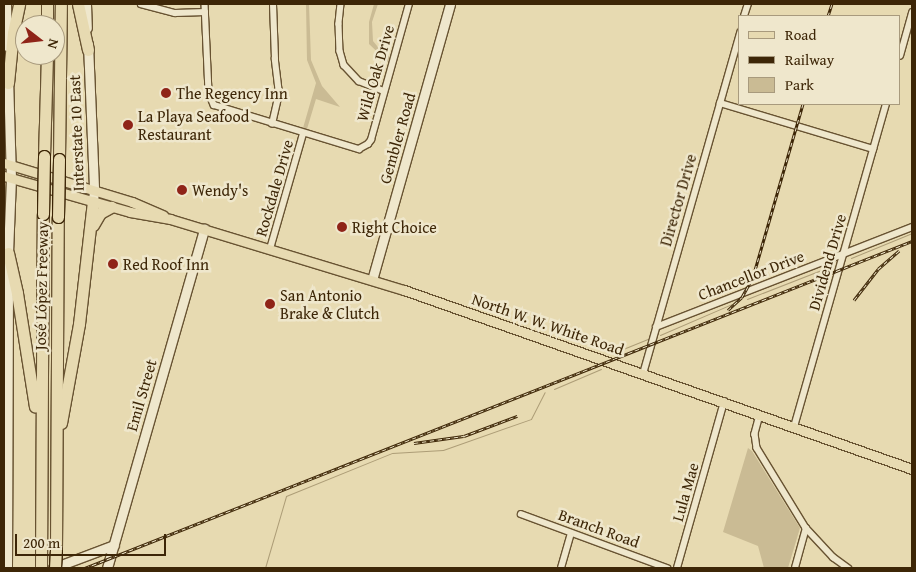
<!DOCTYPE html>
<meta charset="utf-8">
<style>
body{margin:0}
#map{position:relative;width:916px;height:572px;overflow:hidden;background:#e7dab1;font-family:"Gentium Book Plus",serif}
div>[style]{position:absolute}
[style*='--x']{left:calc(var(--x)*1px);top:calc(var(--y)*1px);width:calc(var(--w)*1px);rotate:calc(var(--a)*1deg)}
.green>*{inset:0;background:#cabb94}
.stream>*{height:1px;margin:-0.5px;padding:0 0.5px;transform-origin:0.5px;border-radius:0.5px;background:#ad9d77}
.roads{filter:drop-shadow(1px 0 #685332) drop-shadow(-1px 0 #685332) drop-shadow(0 1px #685332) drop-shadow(0 -1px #685332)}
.street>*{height:5.5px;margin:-2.75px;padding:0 2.75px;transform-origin:2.75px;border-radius:2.75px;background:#efe7cc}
.secondary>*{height:9px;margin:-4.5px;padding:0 4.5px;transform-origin:4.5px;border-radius:4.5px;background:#efe7cc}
.primary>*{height:9px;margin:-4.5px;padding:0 4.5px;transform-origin:4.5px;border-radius:4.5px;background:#e7dab1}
.highway>*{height:11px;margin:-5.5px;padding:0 5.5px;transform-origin:5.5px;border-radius:5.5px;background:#e7dab1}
.rail>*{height:3px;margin-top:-1.5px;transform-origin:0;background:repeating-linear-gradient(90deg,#efe7cc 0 4px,#3d2607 0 8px);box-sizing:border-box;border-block:1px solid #3d2607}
.bridges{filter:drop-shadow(1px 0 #3d2607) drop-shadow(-1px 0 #3d2607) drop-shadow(0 1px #3d2607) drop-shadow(0 -1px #3d2607)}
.highway-bridge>*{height:11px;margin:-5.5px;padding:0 5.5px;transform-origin:5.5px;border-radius:5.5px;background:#e7dab1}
.dots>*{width:14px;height:14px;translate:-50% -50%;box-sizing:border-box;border:2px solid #efe7cc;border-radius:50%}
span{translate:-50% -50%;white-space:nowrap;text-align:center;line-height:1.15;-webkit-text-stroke:5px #efe7cc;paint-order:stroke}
.street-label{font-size:16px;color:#3d2607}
.poi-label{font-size:16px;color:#3d2607}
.left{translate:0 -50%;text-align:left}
.frame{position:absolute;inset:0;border:5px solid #3d2607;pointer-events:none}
.legend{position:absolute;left:738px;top:15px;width:162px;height:90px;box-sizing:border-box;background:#efe7cc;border:1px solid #a89a7d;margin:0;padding:6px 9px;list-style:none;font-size:15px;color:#3d2607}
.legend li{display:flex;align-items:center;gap:10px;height:25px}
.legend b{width:25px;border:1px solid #a89a7d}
.north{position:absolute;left:15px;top:15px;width:50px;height:50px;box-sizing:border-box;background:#efe7cc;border:1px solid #a89a7d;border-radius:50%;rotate:106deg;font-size:14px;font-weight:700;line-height:20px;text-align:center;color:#3d2607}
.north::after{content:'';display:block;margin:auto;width:18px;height:22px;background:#8f2418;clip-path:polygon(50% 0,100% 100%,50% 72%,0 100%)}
.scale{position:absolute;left:15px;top:534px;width:151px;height:22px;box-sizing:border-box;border:2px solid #3d2607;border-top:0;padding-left:6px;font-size:15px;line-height:18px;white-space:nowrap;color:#3d2607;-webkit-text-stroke:4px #efe7cc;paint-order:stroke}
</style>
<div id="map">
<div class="green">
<i style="clip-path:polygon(306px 4px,309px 4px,311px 60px,322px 86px,340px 107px,316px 99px,307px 129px,303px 128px,316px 83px,307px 60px)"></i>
<i style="clip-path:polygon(374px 4px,378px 4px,372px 22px,373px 41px,382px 52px,390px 57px,388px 62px,369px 44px,369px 22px)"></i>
<i style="clip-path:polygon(748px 448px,752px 451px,800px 528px,788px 568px,764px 568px,758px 546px,723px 532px)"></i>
</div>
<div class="stream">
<i style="--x:851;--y:258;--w:66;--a:-22.3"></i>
<i style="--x:747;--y:299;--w:88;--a:-21.3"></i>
<i style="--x:660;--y:335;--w:78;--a:-23.3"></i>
<i style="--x:618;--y:351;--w:32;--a:-22"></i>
<i style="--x:554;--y:389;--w:51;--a:-23.1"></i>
<i style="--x:265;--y:568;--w:75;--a:-73.7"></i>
<i style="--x:286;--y:496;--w:114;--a:-22.1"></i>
<i style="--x:392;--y:453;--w:51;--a:-3.4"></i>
<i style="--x:443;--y:450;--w:93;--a:-19.4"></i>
<i style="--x:531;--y:419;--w:30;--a:-63"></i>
</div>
<div class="roads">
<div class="street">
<i style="--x:141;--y:4;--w:35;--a:15"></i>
<i style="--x:175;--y:13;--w:30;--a:-2"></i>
<i style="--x:205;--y:4;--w:89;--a:87.4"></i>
<i style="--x:209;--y:93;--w:13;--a:67"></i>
<i style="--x:214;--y:105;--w:152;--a:16.9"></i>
<i style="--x:359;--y:149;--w:10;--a:-29"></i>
<i style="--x:368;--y:144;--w:5;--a:-53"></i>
<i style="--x:371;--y:140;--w:141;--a:-74.4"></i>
<i style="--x:341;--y:4;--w:20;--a:96"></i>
<i style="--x:339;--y:24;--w:27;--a:88"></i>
<i style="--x:340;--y:51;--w:15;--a:74"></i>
<i style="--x:344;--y:65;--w:22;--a:47"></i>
<i style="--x:359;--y:81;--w:27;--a:22"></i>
<i style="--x:744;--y:16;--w:13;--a:-72"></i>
<i style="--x:900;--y:56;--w:45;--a:-74.4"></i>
<i style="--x:720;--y:103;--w:160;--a:16.7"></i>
<i style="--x:272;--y:124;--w:31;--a:-77"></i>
<i style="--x:279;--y:94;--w:35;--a:-97"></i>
<i style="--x:275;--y:59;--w:55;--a:-92.1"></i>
<i style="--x:270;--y:249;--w:120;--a:-74"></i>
<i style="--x:656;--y:327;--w:275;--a:-21.3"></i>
<i style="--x:643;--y:374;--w:355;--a:-74.1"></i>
<i style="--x:760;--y:415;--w:20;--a:105"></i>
<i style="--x:755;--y:434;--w:14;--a:82"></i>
<i style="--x:757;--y:448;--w:94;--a:58.5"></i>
<i style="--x:806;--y:528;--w:40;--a:47"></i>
<i style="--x:833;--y:557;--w:19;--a:36"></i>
<i style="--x:794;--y:427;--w:336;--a:-74.1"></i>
<i style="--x:521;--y:514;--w:156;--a:20.3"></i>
<i style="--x:561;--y:568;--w:36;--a:-74"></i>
<i style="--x:677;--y:568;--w:173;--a:-74.2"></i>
<i style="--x:795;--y:568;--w:41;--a:-74.6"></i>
</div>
<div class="secondary">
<i style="--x:6;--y:4;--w:42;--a:88.6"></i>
<i style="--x:86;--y:4;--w:24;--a:88"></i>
<i style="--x:88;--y:44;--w:146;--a:87.6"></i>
<i style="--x:94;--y:190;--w:12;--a:95"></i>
<i style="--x:372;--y:280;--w:287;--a:-74.2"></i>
<i style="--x:7;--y:568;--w:315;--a:-89.8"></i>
<i style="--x:8;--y:253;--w:75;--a:-87.7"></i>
<i style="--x:11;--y:178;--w:102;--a:-91.7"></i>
<i style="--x:53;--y:568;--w:65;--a:-20.7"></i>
<i style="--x:107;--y:568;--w:353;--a:-74"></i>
</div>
<div class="primary">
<i style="--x:4;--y:163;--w:134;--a:16.9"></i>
<i style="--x:132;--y:202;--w:34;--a:23"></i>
<i style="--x:4;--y:176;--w:131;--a:15.9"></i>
<i style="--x:130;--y:212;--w:41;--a:9.9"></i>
<i style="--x:170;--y:219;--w:245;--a:16.9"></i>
<i style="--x:404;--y:290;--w:539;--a:19.41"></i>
</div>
<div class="highway">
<i style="--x:47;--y:4;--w:21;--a:90"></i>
<i style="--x:78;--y:4;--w:47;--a:77.7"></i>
<i style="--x:8;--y:83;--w:50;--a:-84.3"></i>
<i style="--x:13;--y:33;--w:30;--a:-78"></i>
<i style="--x:44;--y:156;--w:101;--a:-88.3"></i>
<i style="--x:59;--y:159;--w:155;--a:-89.3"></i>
<i style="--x:93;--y:225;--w:14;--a:-60"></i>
<i style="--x:100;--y:213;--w:13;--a:-29"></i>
<i style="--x:8;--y:253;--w:41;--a:77.3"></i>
<i style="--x:17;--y:293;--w:115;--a:81"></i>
<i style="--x:61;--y:423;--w:101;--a:-79.7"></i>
<i style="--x:79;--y:324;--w:123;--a:-83.5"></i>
<i style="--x:56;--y:550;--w:333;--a:-89.7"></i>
<i style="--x:41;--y:568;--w:354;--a:-89.7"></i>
</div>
</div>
<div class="rail">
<i style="--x:828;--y:16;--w:13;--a:-72"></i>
<i style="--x:854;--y:300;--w:39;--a:-52"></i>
<i style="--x:878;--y:269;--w:28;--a:-41"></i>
<i style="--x:728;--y:310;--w:19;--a:-43"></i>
<i style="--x:742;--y:297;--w:23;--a:-61"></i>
<i style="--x:753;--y:277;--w:180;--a:-73.9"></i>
<i style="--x:414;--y:443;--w:50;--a:-8"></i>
<i style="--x:464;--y:436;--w:57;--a:-20.7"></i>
<i style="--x:85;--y:568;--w:889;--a:-21.57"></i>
</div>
<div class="bridges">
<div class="highway-bridge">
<i style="--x:43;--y:214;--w:58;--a:-89"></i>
<i style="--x:58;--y:217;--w:58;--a:-89"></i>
<i style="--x:55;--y:568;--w:18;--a:-87"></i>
</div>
</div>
<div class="dots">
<i style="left:166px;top:93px;background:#8f2418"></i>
<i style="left:128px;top:125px;background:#8f2418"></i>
<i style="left:182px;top:190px;background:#8f2418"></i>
<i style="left:342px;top:227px;background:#8f2418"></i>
<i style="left:113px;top:264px;background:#8f2418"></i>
<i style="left:270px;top:304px;background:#8f2418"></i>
</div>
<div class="street-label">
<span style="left:375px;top:73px;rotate:-74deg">Wild Oak Drive</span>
<span style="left:76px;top:133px;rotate:-92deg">Interstate 10 East</span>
<span style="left:397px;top:138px;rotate:-74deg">Gembler Road</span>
<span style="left:274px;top:188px;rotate:-74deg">Rockdale Drive</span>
<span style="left:678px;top:200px;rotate:-74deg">Director Drive</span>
<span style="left:827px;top:262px;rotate:-74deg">Dividend Drive</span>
<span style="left:751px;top:275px;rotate:-21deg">Chancellor Drive</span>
<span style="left:41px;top:286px;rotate:-89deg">José López Freeway</span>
<span style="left:548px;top:324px;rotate:19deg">North W. W. White Road</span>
<span style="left:141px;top:395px;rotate:-74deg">Emil Street</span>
<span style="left:685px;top:492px;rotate:-74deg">Lula Mae</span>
<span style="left:599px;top:528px;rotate:20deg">Branch Road</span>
</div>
<div class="poi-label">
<span class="left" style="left:176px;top:93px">The Regency Inn</span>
<span class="left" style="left:138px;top:125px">La Playa Seafood<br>Restaurant</span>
<span class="left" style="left:192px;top:190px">Wendy's</span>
<span class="left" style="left:352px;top:227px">Right Choice</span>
<span class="left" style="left:123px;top:264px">Red Roof Inn</span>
<span class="left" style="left:280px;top:304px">San Antonio<br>Brake &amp; Clutch</span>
</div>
<div class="frame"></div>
<ul class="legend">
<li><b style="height:6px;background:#e7dab1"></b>Road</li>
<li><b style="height:6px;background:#3d2607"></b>Railway</li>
<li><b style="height:14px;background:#cabb94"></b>Park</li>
</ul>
<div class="north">N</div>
<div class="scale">200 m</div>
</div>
